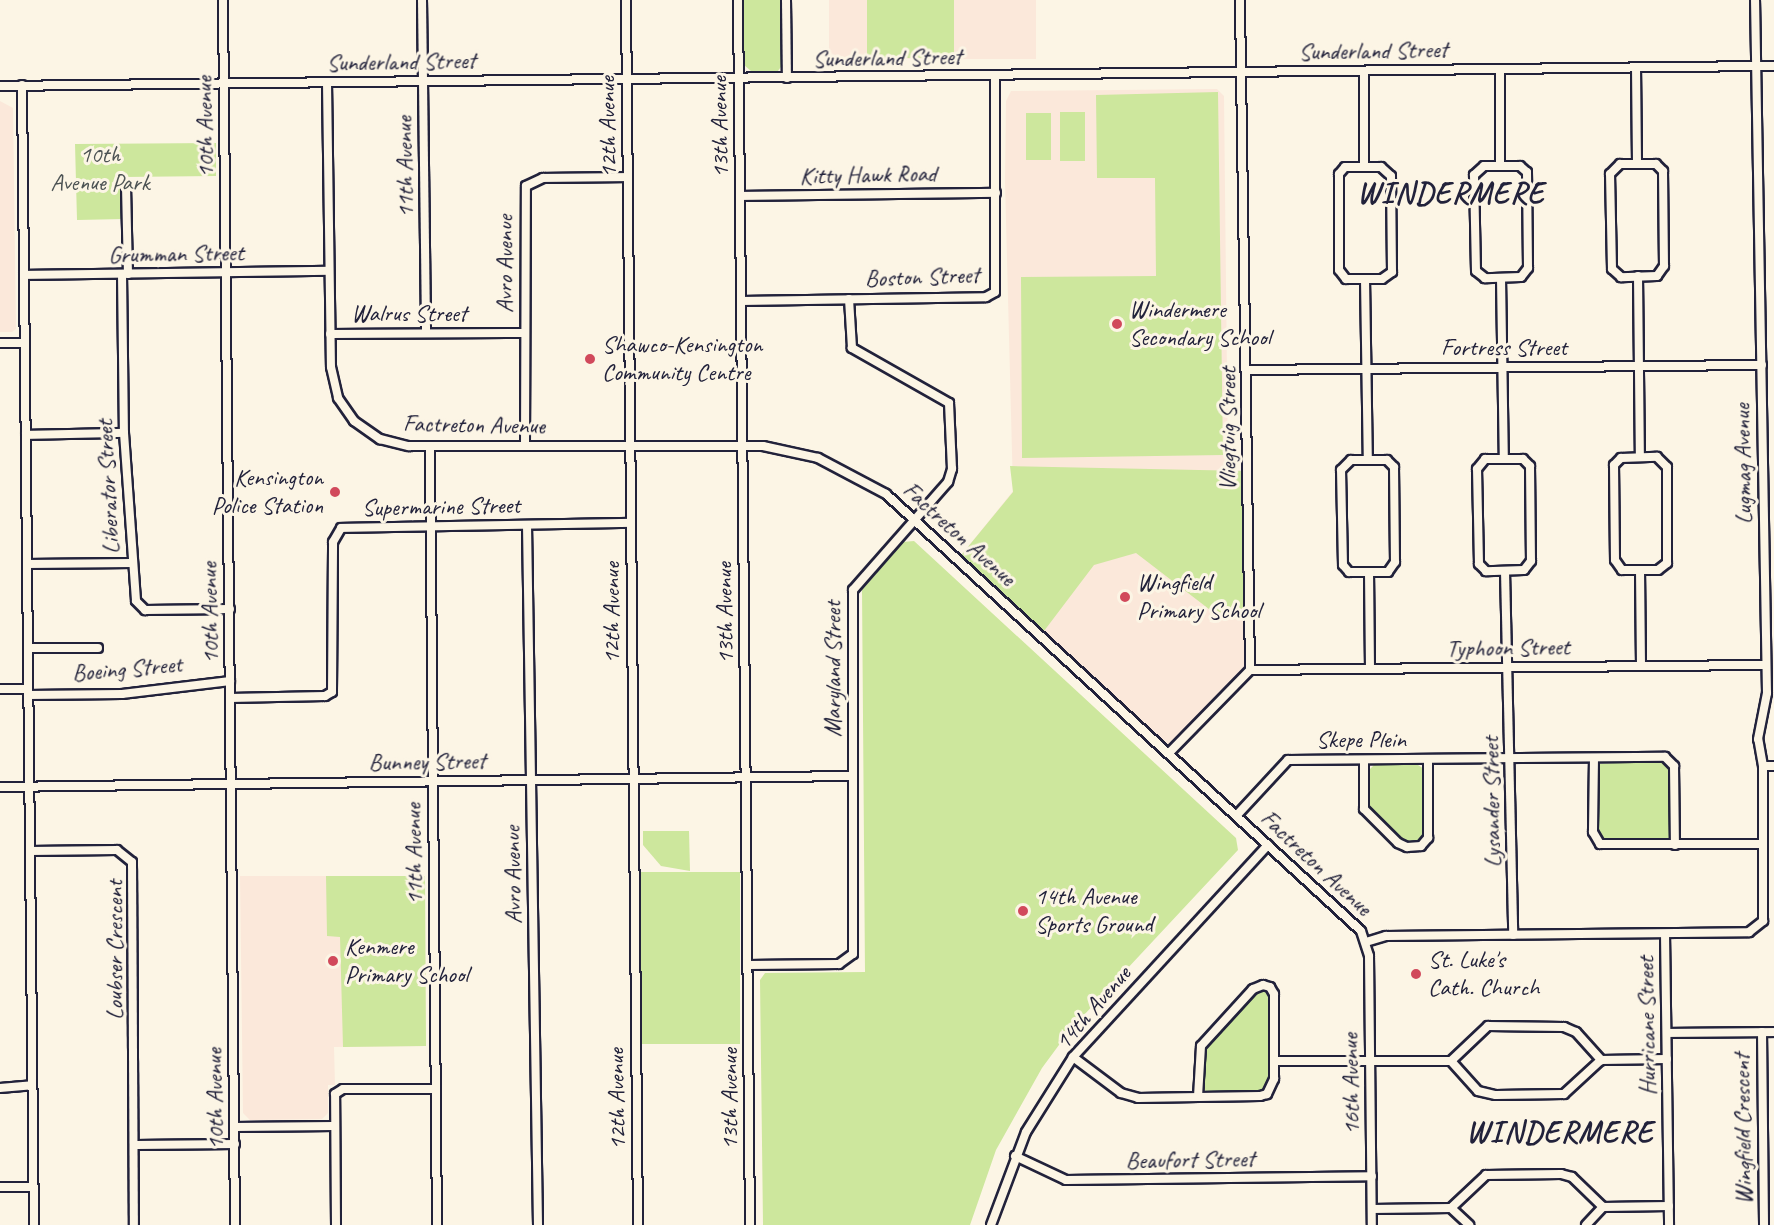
<!DOCTYPE html>
<style>
body{margin:0}
#map{position:relative;width:1774px;height:1225px;overflow:hidden;background:#fcf5e5;font-family:Caveat,sans-serif}
div>[style]{position:absolute}
[style*='--x']{left:calc(var(--x)*1px);top:calc(var(--y)*1px);width:calc(var(--w)*1px);rotate:calc(var(--a)*1deg)}
.built>*{inset:0;background:#fbe8da;transform-origin:0 0}
.green>*{inset:0;background:#cde79d;transform-origin:0 0}
.roads{filter:drop-shadow(2px 0 #22223b) drop-shadow(-2px 0 #22223b) drop-shadow(0 2px #22223b) drop-shadow(0 -2px #22223b)}
.street>*{height:8px;margin:-4px;padding:0 4px;transform-origin:4px;border-radius:4px;background:#fcf5e5}
.dots>*{width:16px;height:16px;translate:-50% -50%;box-sizing:border-box;border:3px solid #fcf5e5;border-radius:50%}
span{translate:-50% -50%;white-space:nowrap;text-align:center;line-height:1.15;-webkit-text-stroke:6px #fcf5e5;paint-order:stroke}
.street-label{font-size:24px;color:#22223b}
.park-label{font-size:24px;color:#4d5354}
.poi-label{font-size:24px;color:#22223b}
.left{translate:0 -50%;text-align:left}
.right{translate:-100% -50%;text-align:right}
.district-label{font-size:30px;color:#22223b;font-weight:700;letter-spacing:1.5px}
</style>
<div id="map">
<div class="built">
<i style="left:829px;top:0;width:207px;height:59px"></i>
<i style="clip-path:polygon(1217px 89px,1224px 96px,1228px 470px,1248px 471px,1250px 670px,1169px 753px,958px 559px,1013px 491px,1005px 182px,1006px 101px,1011px 91px)"></i>
<i style="clip-path:polygon(0 101px,13px 108px,16px 329px,12px 332px,0 332px)"></i>
<i style="clip-path:polygon(240px 876px,425px 876px,426px 1046px,334px 1047px,335px 1085px,328px 1085px,328px 1113px,322px 1119px,250px 1120px,243px 1113px)"></i>
</div>
<div class="green">
<i style="clip-path:polygon(742px 0,783px 0,783px 64px,778px 71px,752px 72px,743px 64px)"></i>
<i style="left:867px;top:0;width:87px;height:58px"></i>
<i style="clip-path:polygon(1218px 92px,1223px 455px,1022px 458px,1021px 277px,1156px 276px,1155px 178px,1097px 178px,1096px 95px)"></i>
<i style="left:1060px;top:112px;width:25px;height:49px"></i>
<i style="left:1026px;top:113px;width:25px;height:47px"></i>
<i style="clip-path:polygon(216px 143px,216px 176px,124px 177px,124px 219px,77px 220px,75px 144px)"></i>
<i style="clip-path:polygon(1010px 466px,1248px 471px,1249px 616px,1218px 616px,1136px 553px,1094px 565px,1041px 635px,958px 559px,1013px 492px)"></i>
<i style="clip-path:polygon(914px 541px,1236px 838px,1238px 850px,1070px 1030px,1042px 1068px,996px 1150px,970px 1225px,763px 1225px,760px 980px,765px 973px,865px 972px,862px 590px,903px 542px)"></i>
<i style="clip-path:polygon(1662px 760px,1671px 769px,1671px 837px,1666px 841px,1601px 839px,1597px 833px,1598px 764px)"></i>
<i style="clip-path:polygon(1376px 763px,1415px 763px,1424px 769px,1424px 837px,1418px 843px,1398px 839px,1368px 808px,1367px 772px)"></i>
<i style="clip-path:polygon(643px 831px,689px 831px,690px 871px,661px 866px,643px 845px)"></i>
<i style="left:638px;top:872px;width:102px;height:172px"></i>
<i style="clip-path:polygon(326px 876px,425px 876px,426px 1046px,343px 1047px,340px 937px,327px 936px)"></i>
<i style="clip-path:polygon(1262px 989px,1270px 997px,1271px 1079px,1265px 1091px,1207px 1093px,1201px 1085px,1203px 1049px)"></i>
</div>
<div class="roads">
<div class="street">
<i style="--x:223;--y:0;--w:1225;--a:89.44"></i>
<i style="--x:422;--y:0;--w:333;--a:89.3"></i>
<i style="--x:626;--y:0;--w:1225;--a:89.44"></i>
<i style="--x:738;--y:0;--w:1225;--a:89.44"></i>
<i style="--x:786;--y:0;--w:78;--a:89.3"></i>
<i style="--x:1636;--y:67;--w:97;--a:89.4"></i>
<i style="--x:1500;--y:69;--w:96;--a:90"></i>
<i style="--x:327;--y:83;--w:284;--a:89.2"></i>
<i style="--x:331;--y:367;--w:32;--a:77"></i>
<i style="--x:338;--y:398;--w:28;--a:55"></i>
<i style="--x:354;--y:421;--w:32;--a:35"></i>
<i style="--x:380;--y:439;--w:30;--a:14"></i>
<i style="--x:409;--y:446;--w:354;--a:0"></i>
<i style="--x:763;--y:446;--w:56;--a:12.3"></i>
<i style="--x:818;--y:458;--w:77;--a:27.9"></i>
<i style="--x:886;--y:494;--w:645;--a:42.61"></i>
<i style="--x:1361;--y:931;--w:26;--a:72"></i>
<i style="--x:1369;--y:956;--w:269;--a:89.4"></i>
<i style="--x:22;--y:85;--w:1140;--a:89.4"></i>
<i style="--x:0;--y:86;--w:1774;--a:-0.65"></i>
<i style="--x:1620;--y:164;--w:36;--a:0"></i>
<i style="--x:1656;--y:164;--w:10;--a:45"></i>
<i style="--x:1663;--y:171;--w:95;--a:89.4"></i>
<i style="--x:1664;--y:266;--w:12;--a:125"></i>
<i style="--x:1657;--y:276;--w:36;--a:178"></i>
<i style="--x:1621;--y:277;--w:12;--a:-138"></i>
<i style="--x:1612;--y:269;--w:95;--a:-91.2"></i>
<i style="--x:1610;--y:174;--w:14;--a:-45"></i>
<i style="--x:1484;--y:166;--w:36;--a:0"></i>
<i style="--x:1520;--y:166;--w:9;--a:41"></i>
<i style="--x:1527;--y:172;--w:96;--a:89.4"></i>
<i style="--x:1528;--y:268;--w:11;--a:128"></i>
<i style="--x:1521;--y:277;--w:36;--a:178"></i>
<i style="--x:1485;--y:278;--w:11;--a:-142"></i>
<i style="--x:1476;--y:271;--w:96;--a:-91.2"></i>
<i style="--x:1474;--y:175;--w:13;--a:-42"></i>
<i style="--x:1364;--y:167;--w:96;--a:-90"></i>
<i style="--x:1381;--y:167;--w:13;--a:42"></i>
<i style="--x:1391;--y:176;--w:96;--a:89.4"></i>
<i style="--x:1392;--y:272;--w:12;--a:145"></i>
<i style="--x:1382;--y:279;--w:36;--a:180"></i>
<i style="--x:1346;--y:279;--w:11;--a:-128"></i>
<i style="--x:1339;--y:270;--w:96;--a:-90"></i>
<i style="--x:1339;--y:174;--w:9;--a:-49"></i>
<i style="--x:1345;--y:167;--w:36;--a:0"></i>
<i style="--x:126;--y:186;--w:88;--a:88.7"></i>
<i style="--x:741;--y:196;--w:255;--a:-0.7"></i>
<i style="--x:122;--y:274;--w:159;--a:89.3"></i>
<i style="--x:124;--y:433;--w:168;--a:85.9"></i>
<i style="--x:136;--y:601;--w:13;--a:45"></i>
<i style="--x:145;--y:610;--w:85;--a:-0.7"></i>
<i style="--x:24;--y:275;--w:303;--a:-0.8"></i>
<i style="--x:1638;--y:276;--w:181;--a:89.4"></i>
<i style="--x:1501;--y:278;--w:181;--a:89.1"></i>
<i style="--x:1365;--y:279;--w:181;--a:89.1"></i>
<i style="--x:741;--y:301;--w:245;--a:-0.9"></i>
<i style="--x:986;--y:297;--w:10;--a:-29"></i>
<i style="--x:995;--y:292;--w:216;--a:-90"></i>
<i style="--x:330;--y:334;--w:194;--a:-0.3"></i>
<i style="--x:0;--y:343;--w:25;--a:0"></i>
<i style="--x:1247;--y:370;--w:515;--a:-0.56"></i>
<i style="--x:26;--y:435;--w:98;--a:-1.2"></i>
<i style="--x:430;--y:446;--w:779;--a:89.49"></i>
<i style="--x:525;--y:446;--w:260;--a:-89.8"></i>
<i style="--x:526;--y:186;--w:19;--a:-25"></i>
<i style="--x:543;--y:178;--w:85;--a:-0.7"></i>
<i style="--x:1657;--y:457;--w:14;--a:45"></i>
<i style="--x:1667;--y:467;--w:96;--a:90"></i>
<i style="--x:1667;--y:563;--w:11;--a:142"></i>
<i style="--x:1658;--y:570;--w:36;--a:180"></i>
<i style="--x:1622;--y:570;--w:12;--a:-125"></i>
<i style="--x:1615;--y:560;--w:95;--a:-90.6"></i>
<i style="--x:1614;--y:465;--w:10;--a:-45"></i>
<i style="--x:1621;--y:458;--w:36;--a:-2"></i>
<i style="--x:1485;--y:459;--w:38;--a:0"></i>
<i style="--x:1523;--y:459;--w:10;--a:45"></i>
<i style="--x:1530;--y:466;--w:95;--a:89.4"></i>
<i style="--x:1531;--y:561;--w:11;--a:128"></i>
<i style="--x:1524;--y:570;--w:38;--a:178"></i>
<i style="--x:1486;--y:571;--w:10;--a:-135"></i>
<i style="--x:1479;--y:564;--w:95;--a:-91.2"></i>
<i style="--x:1477;--y:469;--w:13;--a:-51"></i>
<i style="--x:1351;--y:460;--w:36;--a:0"></i>
<i style="--x:1387;--y:460;--w:10;--a:45"></i>
<i style="--x:1394;--y:467;--w:95;--a:89.4"></i>
<i style="--x:1395;--y:562;--w:12;--a:125"></i>
<i style="--x:1388;--y:572;--w:39;--a:180"></i>
<i style="--x:1349;--y:572;--w:9;--a:-131"></i>
<i style="--x:1343;--y:565;--w:95;--a:-91.2"></i>
<i style="--x:1341;--y:470;--w:14;--a:-45"></i>
<i style="--x:527;--y:525;--w:700;--a:89.1"></i>
<i style="--x:27;--y:564;--w:105;--a:-0.5"></i>
<i style="--x:1640;--y:570;--w:96;--a:89.4"></i>
<i style="--x:1505;--y:571;--w:364;--a:88.7"></i>
<i style="--x:1369;--y:572;--w:97;--a:89.4"></i>
<i style="--x:28;--y:648;--w:70;--a:0"></i>
<i style="--x:1250;--y:670;--w:516;--a:-0.56"></i>
<i style="--x:0;--y:689;--w:28;--a:0"></i>
<i style="--x:28;--y:695;--w:94;--a:-0.6"></i>
<i style="--x:122;--y:694;--w:109;--a:-6.9"></i>
<i style="--x:230;--y:698;--w:95;--a:-1.2"></i>
<i style="--x:325;--y:696;--w:8;--a:-30"></i>
<i style="--x:332;--y:692;--w:150;--a:-89.6"></i>
<i style="--x:333;--y:542;--w:16;--a:-60"></i>
<i style="--x:341;--y:528;--w:290;--a:-1"></i>
<i style="--x:1169;--y:753;--w:116;--a:-45.7"></i>
<i style="--x:1250;--y:670;--w:670;--a:-90.86"></i>
<i style="--x:1594;--y:758;--w:74;--a:90.8"></i>
<i style="--x:1593;--y:832;--w:14;--a:60"></i>
<i style="--x:1600;--y:844;--w:163;--a:0"></i>
<i style="--x:1364;--y:760;--w:49;--a:90"></i>
<i style="--x:1364;--y:809;--w:48;--a:45"></i>
<i style="--x:1398;--y:843;--w:10;--a:24"></i>
<i style="--x:1407;--y:847;--w:14;--a:-4"></i>
<i style="--x:1421;--y:846;--w:11;--a:-49"></i>
<i style="--x:1428;--y:838;--w:79;--a:-90"></i>
<i style="--x:1763;--y:766;--w:11;--a:0"></i>
<i style="--x:0;--y:787;--w:853;--a:-0.74"></i>
<i style="--x:1237;--y:815;--w:75;--a:-47.2"></i>
<i style="--x:1288;--y:760;--w:377;--a:-0.5"></i>
<i style="--x:1665;--y:757;--w:13;--a:45"></i>
<i style="--x:1674;--y:766;--w:79;--a:89.3"></i>
<i style="--x:30;--y:851;--w:87;--a:-0.7"></i>
<i style="--x:117;--y:850;--w:19;--a:39"></i>
<i style="--x:132;--y:862;--w:363;--a:89.7"></i>
<i style="--x:1665;--y:934;--w:291;--a:89.2"></i>
<i style="--x:1366;--y:942;--w:21;--a:-17"></i>
<i style="--x:1386;--y:936;--w:363;--a:-0.6"></i>
<i style="--x:1749;--y:932;--w:18;--a:-38"></i>
<i style="--x:1763;--y:921;--w:155;--a:-90"></i>
<i style="--x:1763;--y:766;--w:27;--a:-100"></i>
<i style="--x:1758;--y:739;--w:47;--a:-78.9"></i>
<i style="--x:1767;--y:693;--w:693;--a:-90.99"></i>
<i style="--x:749;--y:965;--w:90;--a:-0.6"></i>
<i style="--x:839;--y:964;--w:17;--a:-36"></i>
<i style="--x:853;--y:954;--w:364;--a:-90"></i>
<i style="--x:853;--y:590;--w:144;--a:-48.7"></i>
<i style="--x:948;--y:482;--w:14;--a:-73"></i>
<i style="--x:952;--y:469;--w:66;--a:-92.6"></i>
<i style="--x:949;--y:403;--w:112;--a:-150.4"></i>
<i style="--x:852;--y:348;--w:49;--a:-93.5"></i>
<i style="--x:1762;--y:1032;--w:193;--a:89.4"></i>
<i style="--x:1667;--y:1033;--w:107;--a:-0.5"></i>
<i style="--x:1073;--y:1057;--w:60;--a:36.9"></i>
<i style="--x:1121;--y:1093;--w:18;--a:16"></i>
<i style="--x:1138;--y:1098;--w:122;--a:-0.9"></i>
<i style="--x:1260;--y:1096;--w:7;--a:-16"></i>
<i style="--x:1267;--y:1094;--w:17;--a:-65"></i>
<i style="--x:1274;--y:1079;--w:85;--a:-90"></i>
<i style="--x:1274;--y:994;--w:8;--a:-120"></i>
<i style="--x:1270;--y:987;--w:7;--a:-164"></i>
<i style="--x:1263;--y:985;--w:11;--a:158"></i>
<i style="--x:1253;--y:989;--w:77;--a:132.4"></i>
<i style="--x:1201;--y:1046;--w:50;--a:93.4"></i>
<i style="--x:1274;--y:1061;--w:177;--a:0"></i>
<i style="--x:1451;--y:1061;--w:51;--a:-43.4"></i>
<i style="--x:1488;--y:1026;--w:76;--a:0.8"></i>
<i style="--x:1564;--y:1027;--w:13;--a:23"></i>
<i style="--x:1576;--y:1032;--w:38;--a:48"></i>
<i style="--x:1451;--y:1061;--w:40;--a:48"></i>
<i style="--x:1478;--y:1091;--w:18;--a:13"></i>
<i style="--x:1496;--y:1095;--w:68;--a:-0.8"></i>
<i style="--x:1564;--y:1094;--w:50;--a:-42.6"></i>
<i style="--x:1601;--y:1060;--w:66;--a:-0.9"></i>
<i style="--x:0;--y:1088;--w:32;--a:-5"></i>
<i style="--x:235;--y:1127;--w:99;--a:-0.6"></i>
<i style="--x:136;--y:1145;--w:99;--a:-0.6"></i>
<i style="--x:1015;--y:1156;--w:56;--a:25.2"></i>
<i style="--x:1066;--y:1180;--w:306;--a:-0.7"></i>
<i style="--x:0;--y:1187;--w:33;--a:0"></i>
<i style="--x:1451;--y:1208;--w:25;--a:43"></i>
<i style="--x:1372;--y:1209;--w:79;--a:-0.7"></i>
<i style="--x:1451;--y:1208;--w:48;--a:-43.3"></i>
<i style="--x:1486;--y:1175;--w:75;--a:-0.8"></i>
<i style="--x:1561;--y:1174;--w:11;--a:15"></i>
<i style="--x:1572;--y:1177;--w:43;--a:44.1"></i>
<i style="--x:336;--y:1225;--w:131;--a:-90.4"></i>
<i style="--x:335;--y:1094;--w:9;--a:-32"></i>
<i style="--x:343;--y:1089;--w:93;--a:0"></i>
<i style="--x:991;--y:1225;--w:99;--a:-69.4"></i>
<i style="--x:1026;--y:1132;--w:89;--a:-57.9"></i>
<i style="--x:1073;--y:1057;--w:288;--a:-47.4"></i>
<i style="--x:1586;--y:1225;--w:25;--a:-47"></i>
<i style="--x:1603;--y:1207;--w:66;--a:-0.9"></i>
</div>
</div>
<div class="dots">
<i style="left:1117px;top:324px;background:#d1495b"></i>
<i style="left:590px;top:359px;background:#d1495b"></i>
<i style="left:335px;top:492px;background:#d1495b"></i>
<i style="left:1125px;top:597px;background:#d1495b"></i>
<i style="left:1023px;top:911px;background:#d1495b"></i>
<i style="left:333px;top:961px;background:#d1495b"></i>
<i style="left:1416px;top:974px;background:#d1495b"></i>
</div>
<div class="street-label">
<span style="left:1373px;top:51px;rotate:-1deg">Sunderland Street</span>
<span style="left:887px;top:58px;rotate:-1deg">Sunderland Street</span>
<span style="left:401px;top:62px;rotate:-1deg">Sunderland Street</span>
<span style="left:205px;top:127px;rotate:-91deg">10th Avenue</span>
<span style="left:608px;top:127px;rotate:-91deg">12th Avenue</span>
<span style="left:720px;top:127px;rotate:-91deg">13th Avenue</span>
<span style="left:405px;top:167px;rotate:-91deg">11th Avenue</span>
<span style="left:868px;top:175px;rotate:-1deg">Kitty Hawk Road</span>
<span style="left:176px;top:254px;rotate:-1deg">Grumman Street</span>
<span style="left:505px;top:264px;rotate:-90deg">Avro Avenue</span>
<span style="left:922px;top:277px;rotate:-2deg">Boston Street</span>
<span style="left:409px;top:314px">Walrus Street</span>
<span style="left:1504px;top:348px">Fortress Street</span>
<span style="left:474px;top:425px;rotate:1deg">Factreton Avenue</span>
<span style="left:1228px;top:429px;rotate:-90deg">Vliegtuig Street</span>
<span style="left:1743px;top:464px;rotate:-91deg">Lugmag Avenue</span>
<span style="left:108px;top:487px;rotate:-93deg">Liberator Street</span>
<span style="left:441px;top:507px;rotate:-1deg">Supermarine Street</span>
<span style="left:959px;top:534px;rotate:42deg">Factreton Avenue</span>
<span style="left:210px;top:613px;rotate:-91deg">10th Avenue</span>
<span style="left:612px;top:613px;rotate:-90deg">12th Avenue</span>
<span style="left:725px;top:613px;rotate:-91deg">13th Avenue</span>
<span style="left:1508px;top:648px;rotate:-1deg">Typhoon Street</span>
<span style="left:127px;top:669px;rotate:-5deg">Boeing Street</span>
<span style="left:833px;top:669px;rotate:-90deg">Maryland Street</span>
<span style="left:1361px;top:740px">Skepe Plein</span>
<span style="left:427px;top:762px;rotate:-1deg">Bunney Street</span>
<span style="left:1492px;top:802px;rotate:-91deg">Lysander Street</span>
<span style="left:414px;top:854px;rotate:-91deg">11th Avenue</span>
<span style="left:1316px;top:863px;rotate:43deg">Factreton Avenue</span>
<span style="left:513px;top:875px;rotate:-91deg">Avro Avenue</span>
<span style="left:115px;top:950px;rotate:-90deg">Loubser Crescent</span>
<span style="left:1093px;top:1008px;rotate:-49deg">14th Avenue</span>
<span style="left:1647px;top:1026px;rotate:-91deg">Hurricane Street</span>
<span style="left:1351px;top:1084px;rotate:-91deg">16th Avenue</span>
<span style="left:215px;top:1099px;rotate:-91deg">10th Avenue</span>
<span style="left:617px;top:1099px;rotate:-91deg">12th Avenue</span>
<span style="left:730px;top:1099px;rotate:-90deg">13th Avenue</span>
<span style="left:1743px;top:1129px;rotate:-91deg">Wingfield Crescent</span>
<span style="left:1190px;top:1160px;rotate:-1deg">Beaufort Street</span>
</div>
<div class="park-label">
<span style="left:100px;top:169px">10th<br>Avenue Park</span>
</div>
<div class="poi-label">
<span class="left" style="left:1129px;top:324px">Windermere<br>Secondary School</span>
<span class="left" style="left:602px;top:359px">Shawco-Kensington<br>Community Centre</span>
<span class="right" style="left:323px;top:492px">Kensington<br>Police Station</span>
<span class="left" style="left:1137px;top:597px">Wingfield<br>Primary School</span>
<span class="left" style="left:1035px;top:911px">14th Avenue<br>Sports Ground</span>
<span class="left" style="left:345px;top:961px">Kenmere<br>Primary School</span>
<span class="left" style="left:1428px;top:974px">St. Luke's<br>Cath. Church</span>
</div>
<div class="district-label">
<span style="left:1451px;top:193px">WINDERMERE</span>
<span style="left:1560px;top:1132px">WINDERMERE</span>
</div>
</div>
